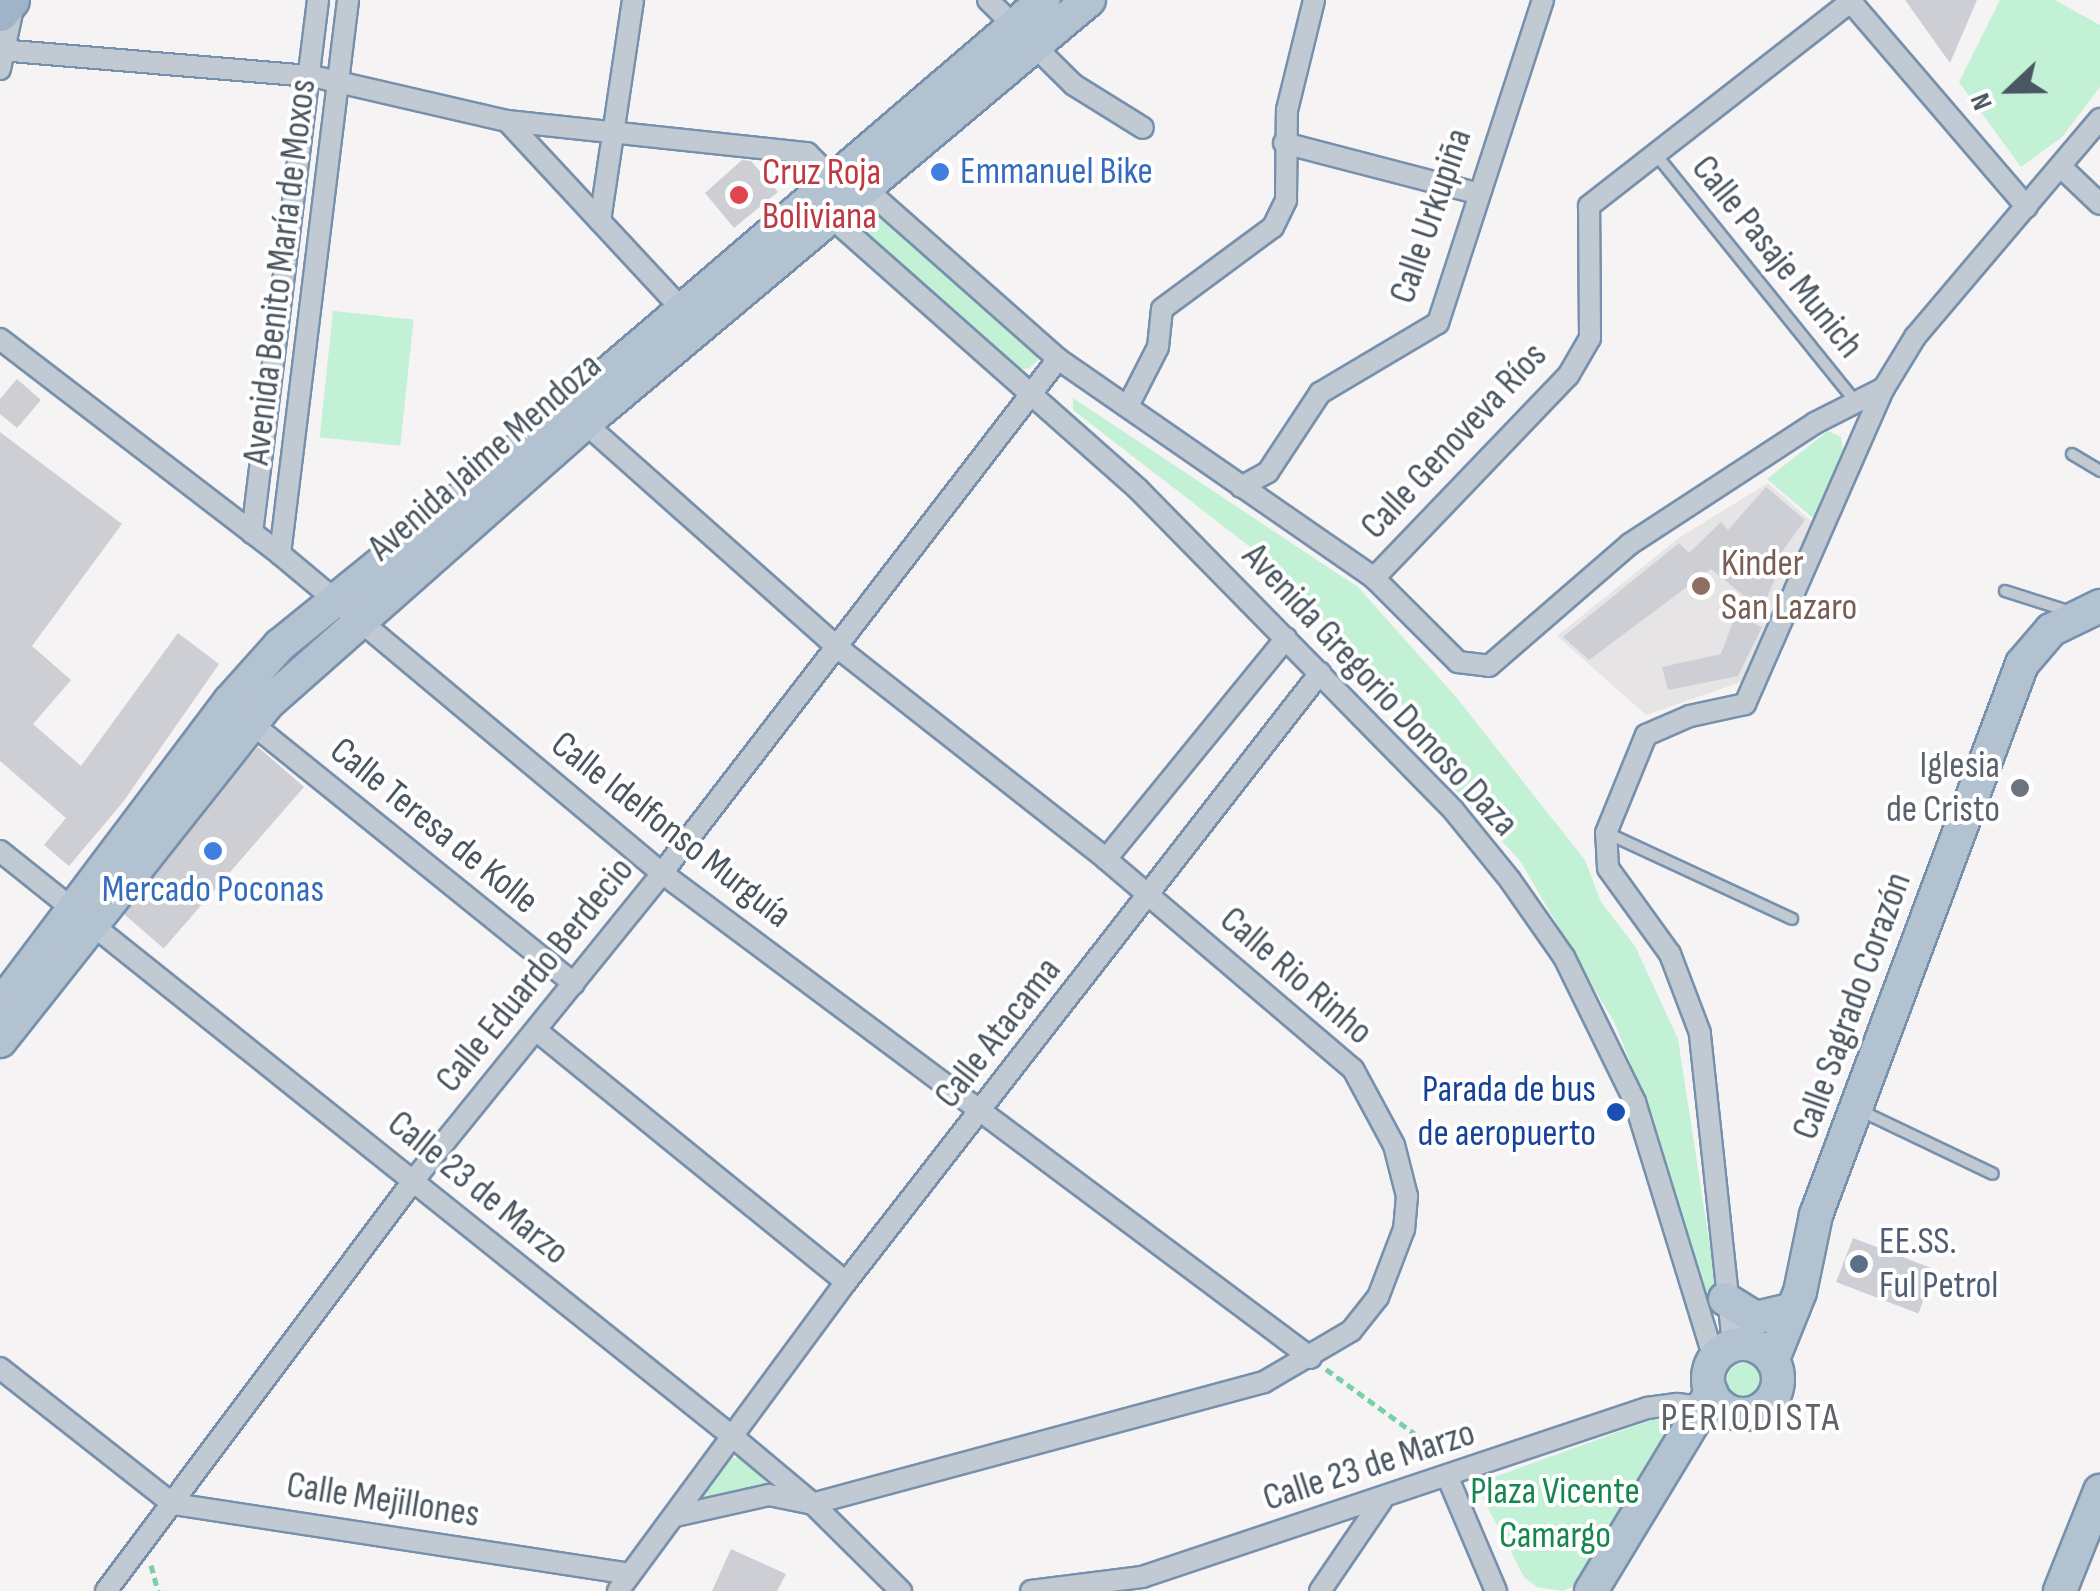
<!DOCTYPE html>
<meta charset="utf-8">
<style>
body{margin:0}
#map{position:relative;width:2100px;height:1591px;overflow:hidden;background:#f5f3f3;font-family:"Sofia Sans Condensed",sans-serif}
div>[style]{position:absolute}
[style*='--x']{left:calc(var(--x)*1px);top:calc(var(--y)*1px);width:calc(var(--w)*1px);rotate:calc(var(--a)*1deg)}
.education>*{inset:0;background:#e6e4e5}
.green>*{inset:0;background:#c3f1d5;transform-origin:0 0}
.round{border-radius:50%}
.building>*{inset:0;background:#cdcfd5;transform-origin:0 0}
.path>*{height:5px;margin-top:-2.5px;transform-origin:0;background:repeating-linear-gradient(90deg,#7ad0a6 0 8px,transparent 0 13px)}
.roads{filter:drop-shadow(2px 0 #7690ad) drop-shadow(-2px 0 #7690ad) drop-shadow(0 2px #7690ad) drop-shadow(0 -2px #7690ad)}
.service>*{height:10px;margin:-5px;padding:0 5px;transform-origin:5px;border-radius:5px;background:#c1cad2}
.minor>*{height:20px;margin:-10px;padding:0 10px;transform-origin:10px;border-radius:10px;background:#c1cad2}
.primary>*{height:32px;margin:-16px;padding:0 16px;transform-origin:16px;border-radius:16px;background:#b3c2d1}
.primary>.ring{margin:-16px;padding:0;box-sizing:content-box;background:none;border:32px solid #b3c2d1;border-radius:50%}
.trunk>*{height:35px;margin:-17.5px;padding:0 17.5px;transform-origin:17.5px;border-radius:17.5px;background:#9fb4c9}
.dots>*{width:28px;height:28px;translate:-50% -50%;box-sizing:border-box;border:5px solid #fff;border-radius:50%}
span{translate:-50% -50%;white-space:nowrap;text-align:center;line-height:1.15;-webkit-text-stroke:8px #fff;paint-order:stroke}
.shop-label{font-size:38px;color:#366cbe}
.left{translate:0 -50%;text-align:left}
.health-label{font-size:38px;color:#be3a42}
.street-label{font-size:38px;color:#4a5661}
.education-label{font-size:38px;color:#785e54}
.worship-label{font-size:38px;color:#5b616d}
.right{translate:-100% -50%;text-align:right}
.transit-label{font-size:38px;color:#164399}
.service-label{font-size:38px;color:#4e5e75}
.park-label{font-size:38px;color:#17864f}
.neighbourhood-label{font-size:40px;color:#5f6368;letter-spacing:2.5px}
.north{position:absolute;left:1960px;top:40px;width:100px;height:100px;-webkit-text-stroke:8px #fff;paint-order:stroke;rotate:248deg;font-size:28px;font-weight:700;line-height:40px;text-align:center;color:#4a5661}
.north::after{content:'';display:block;margin:auto;width:35px;height:45px;background:#4a5661;clip-path:polygon(50% 0,100% 100%,50% 72%,0 100%)}
</style>
<div id="map">
<div class="education">
<i style="clip-path:polygon(1768px 483px,1812px 522px,1741px 682px,1646px 715px,1557px 636px,1680px 537px)"></i>
</div>
<div class="green">
<i style="clip-path:polygon(2000px 0,2055px 0,2100px 25px,2100px 87px,2062px 137px,2021px 167px,1959px 82px)"></i>
<i style="clip-path:polygon(883px 214px,1035px 351px,1038px 360px,1030px 368px,1012px 370px,864px 234px,866px 222px)"></i>
<i style="left:333px;top:311px;width:81px;height:127px;rotate:6deg"></i>
<i style="clip-path:polygon(1073px 398px,1358px 587px,1456px 697px,1585px 860px,1601px 902px,1635px 946px,1678px 1039px,1720px 1312px,1707px 1309px,1655px 1124px,1615px 1024px,1521px 862px,1424px 755px,1404px 706px,1267px 560px,1073px 410px)"></i>
<i style="clip-path:polygon(1828px 431px,1841px 437px,1843px 450px,1813px 518px,1767px 479px)"></i>
<i class="round" style="left:1727px;top:1363px;width:34px;height:34px"></i>
<i style="clip-path:polygon(1654px 1419px,1667px 1422px,1672px 1433px,1577px 1585px,1563px 1591px,1537px 1587px,1524px 1577px,1480px 1493px,1486px 1480px)"></i>
<i style="clip-path:polygon(732px 1458px,743px 1458px,768px 1484px,697px 1503px)"></i>
</div>
<div class="building">
<i style="clip-path:polygon(1905px 0,1977px 0,1950px 63px)"></i>
<i style="clip-path:polygon(742px 160px,751px 161px,778px 192px,734px 228px,705px 193px)"></i>
<i style="clip-path:polygon(17px 379px,41px 400px,17px 428px,0 414px,0 399px)"></i>
<i style="clip-path:polygon(0 432px,122px 524px,32px 646px,71px 680px,33px 724px,81px 766px,178px 633px,219px 664px,123px 802px,69px 866px,44px 845px,66px 818px,0 761px)"></i>
<i style="clip-path:polygon(1766px 487px,1805px 520px,1773px 564px,1779px 570px,1755px 624px,1762px 627px,1738px 676px,1668px 690px,1662px 667px,1721px 654px,1743px 595px,1711px 569px,1589px 660px,1563px 637px,1679px 543px,1689px 553px,1721px 522px,1728px 530px)"></i>
<i style="left:258px;top:747px;width:61px;height:214px;rotate:41deg"></i>
<i style="left:1853px;top:1238px;width:88px;height:47px;rotate:21deg"></i>
<i style="clip-path:polygon(731px 1549px,786px 1574px,777px 1591px,712px 1591px)"></i>
</div>
<div class="path">
<i style="--x:1326;--y:1369;--w:110;--a:36.1"></i>
<i style="--x:1415;--y:1434;--w:29;--a:54"></i>
<i style="--x:151;--y:1565;--w:27;--a:75"></i>
</div>
<div class="roads">
<div class="service">
<i style="--x:1654;--y:152;--w:319;--a:51.1"></i>
<i style="--x:2072;--y:454;--w:33;--a:31"></i>
<i style="--x:2005;--y:591;--w:66;--a:17.6"></i>
<i style="--x:1607;--y:833;--w:204;--a:24.9"></i>
<i style="--x:1859;--y:1110;--w:148;--a:25.5"></i>
</div>
<div class="minor">
<i style="--x:988;--y:0;--w:121;--a:44.7"></i>
<i style="--x:1074;--y:85;--w:81;--a:31.9"></i>
<i style="--x:1851;--y:2;--w:270;--a:49.4"></i>
<i style="--x:0;--y:50;--w:313;--a:4.8"></i>
<i style="--x:312;--y:76;--w:200;--a:13"></i>
<i style="--x:507;--y:121;--w:302;--a:6.1"></i>
<i style="--x:807;--y:153;--w:38;--a:45"></i>
<i style="--x:0;--y:69;--w:67;--a:-78"></i>
<i style="--x:507;--y:121;--w:265;--a:47.1"></i>
<i style="--x:1284;--y:143;--w:198;--a:14.6"></i>
<i style="--x:2062;--y:168;--w:52;--a:43.5"></i>
<i style="--x:857;--y:181;--w:268;--a:41.5"></i>
<i style="--x:1058;--y:359;--w:384;--a:34.7"></i>
<i style="--x:1374;--y:578;--w:119;--a:45"></i>
<i style="--x:1458;--y:662;--w:31;--a:7"></i>
<i style="--x:1489;--y:666;--w:186;--a:-40.9"></i>
<i style="--x:1630;--y:544;--w:221;--a:-33.2"></i>
<i style="--x:1815;--y:423;--w:77;--a:-26.9"></i>
<i style="--x:824;--y:211;--w:419;--a:41.5"></i>
<i style="--x:1138;--y:489;--w:451;--a:45.5"></i>
<i style="--x:1454;--y:811;--w:89;--a:50.9"></i>
<i style="--x:1510;--y:880;--w:94;--a:55"></i>
<i style="--x:1564;--y:957;--w:161;--a:63.9"></i>
<i style="--x:1635;--y:1102;--w:268;--a:72.9"></i>
<i style="--x:600;--y:221;--w:223;--a:-81.5"></i>
<i style="--x:0;--y:339;--w:353;--a:37.5"></i>
<i style="--x:280;--y:554;--w:498;--a:39.9"></i>
<i style="--x:662;--y:873;--w:810;--a:36.77"></i>
<i style="--x:1129;--y:404;--w:64;--a:-63"></i>
<i style="--x:1158;--y:347;--w:38;--a:-84"></i>
<i style="--x:1162;--y:309;--w:138;--a:-36.5"></i>
<i style="--x:1273;--y:227;--w:30;--a:-64"></i>
<i style="--x:1286;--y:200;--w:90;--a:-89.4"></i>
<i style="--x:1287;--y:110;--w:113;--a:-76.2"></i>
<i style="--x:577;--y:416;--w:348;--a:41.6"></i>
<i style="--x:837;--y:647;--w:342;--a:38.2"></i>
<i style="--x:1106;--y:859;--w:324;--a:40.4"></i>
<i style="--x:1353;--y:1069;--w:86;--a:61.7"></i>
<i style="--x:1394;--y:1145;--w:53;--a:75.7"></i>
<i style="--x:1407;--y:1196;--w:33;--a:95"></i>
<i style="--x:1404;--y:1229;--w:73;--a:110.9"></i>
<i style="--x:1378;--y:1297;--w:43;--a:128.5"></i>
<i style="--x:1351;--y:1331;--w:101;--a:149.6"></i>
<i style="--x:1264;--y:1382;--w:467;--a:164.9"></i>
<i style="--x:813;--y:1504;--w:45;--a:-168.4"></i>
<i style="--x:769;--y:1495;--w:96;--a:167.4"></i>
<i style="--x:1241;--y:487;--w:31;--a:-29"></i>
<i style="--x:1268;--y:472;--w:95;--a:-56.6"></i>
<i style="--x:1320;--y:393;--w:137;--a:-30.7"></i>
<i style="--x:1438;--y:323;--w:340;--a:-72"></i>
<i style="--x:252;--y:533;--w:537;--a:-82.94"></i>
<i style="--x:280;--y:554;--w:558;--a:-83"></i>
<i style="--x:1374;--y:578;--w:280;--a:-46.2"></i>
<i style="--x:1568;--y:376;--w:44;--a:-59.9"></i>
<i style="--x:1590;--y:338;--w:132;--a:-90.4"></i>
<i style="--x:1589;--y:206;--w:335;--a:-38"></i>
<i style="--x:251;--y:723;--w:415;--a:38.9"></i>
<i style="--x:0;--y:851;--w:938;--a:38.64"></i>
<i style="--x:733;--y:1437;--w:104;--a:39.9"></i>
<i style="--x:813;--y:1504;--w:124;--a:44.7"></i>
<i style="--x:1106;--y:859;--w:285;--a:-50.8"></i>
<i style="--x:537;--y:1031;--w:398;--a:39.1"></i>
<i style="--x:1733;--y:1344;--w:313;--a:-96.1"></i>
<i style="--x:1700;--y:1033;--w:85;--a:-110.8"></i>
<i style="--x:1670;--y:954;--w:106;--a:-125.8"></i>
<i style="--x:1608;--y:868;--w:35;--a:-93"></i>
<i style="--x:1606;--y:833;--w:106;--a:-67.8"></i>
<i style="--x:1646;--y:735;--w:48;--a:-23.4"></i>
<i style="--x:1690;--y:716;--w:56;--a:-12.3"></i>
<i style="--x:1745;--y:704;--w:345;--a:-66.3"></i>
<i style="--x:1884;--y:388;--w:60;--a:-58.7"></i>
<i style="--x:1915;--y:337;--w:286;--a:-49.7"></i>
<i style="--x:0;--y:1368;--w:220;--a:38.2"></i>
<i style="--x:173;--y:1504;--w:462;--a:8.7"></i>
<i style="--x:1448;--y:1478;--w:123;--a:67"></i>
<i style="--x:106;--y:1591;--w:512;--a:-53.17"></i>
<i style="--x:413;--y:1181;--w:396;--a:-51"></i>
<i style="--x:662;--y:873;--w:649;--a:-52.39"></i>
<i style="--x:618;--y:1591;--w:384;--a:-53.6"></i>
<i style="--x:846;--y:1282;--w:772;--a:-52.11"></i>
<i style="--x:1031;--y:1591;--w:112;--a:-7.2"></i>
<i style="--x:1142;--y:1577;--w:533;--a:-18.5"></i>
<i style="--x:1647;--y:1408;--w:30;--a:-8"></i>
<i style="--x:1677;--y:1404;--w:50;--a:6.8"></i>
<i style="--x:1320;--y:1591;--w:110;--a:-55.7"></i>
</div>
<div class="primary">
<i style="--x:0;--y:1006;--w:382;--a:-53"></i>
<i style="--x:230;--y:701;--w:75;--a:-48.2"></i>
<i style="--x:280;--y:645;--w:250;--a:-39"></i>
<i style="--x:474;--y:488;--w:750;--a:-40.57"></i>
<i style="--x:0;--y:1041;--w:430;--a:-51.6"></i>
<i style="--x:267;--y:704;--w:424;--a:-41.5"></i>
<i style="--x:585;--y:423;--w:658;--a:-40.01"></i>
<i style="--x:1725;--y:1299;--w:36;--a:32"></i>
<i style="--x:1755;--y:1318;--w:39;--a:-13"></i>
<i class="ring" style="left:1708px;top:1344px;width:38px;height:38px"></i>
<i style="--x:1773;--y:1359;--w:72;--a:-68.1"></i>
<i style="--x:1800;--y:1292;--w:79;--a:-78.3"></i>
<i style="--x:1816;--y:1215;--w:588;--a:-69.5"></i>
<i style="--x:2022;--y:664;--w:45;--a:-49.5"></i>
<i style="--x:2051;--y:630;--w:55;--a:-26.1"></i>
<i style="--x:1591;--y:1591;--w:232;--a:-58.8"></i>
<i style="--x:2060;--y:1591;--w:108;--a:-68.2"></i>
</div>
<div class="trunk">
<i style="--x:0;--y:13;--w:17;--a:-50"></i>
</div>
</div>
<div class="dots">
<i style="left:940px;top:172px;background:#3f7fe0"></i>
<i style="left:739px;top:195px;background:#e0444e"></i>
<i style="left:1701px;top:586px;background:#8d6e63"></i>
<i style="left:2020px;top:788px;background:#6b7280"></i>
<i style="left:213px;top:851px;background:#3f7fe0"></i>
<i style="left:1616px;top:1112px;background:#1a4fb4"></i>
<i style="left:1859px;top:1264px;background:#5c6f8a"></i>
</div>
<div class="shop-label">
<span class="left" style="left:960px;top:172px">Emmanuel Bike</span>
<span style="left:213px;top:890px">Mercado Poconas</span>
</div>
<div class="health-label">
<span class="left" style="left:762px;top:195px">Cruz Roja<br>Boliviana</span>
</div>
<div class="street-label">
<span style="left:1431px;top:216px;rotate:-71deg">Calle Urkupiña</span>
<span style="left:1777px;top:257px;rotate:51deg">Calle Pasaje Munich</span>
<span style="left:280px;top:272px;rotate:-83deg">Avenida Benito María de Moxos</span>
<span style="left:1454px;top:441px;rotate:-47deg">Calle Genoveva Ríos</span>
<span style="left:485px;top:457px;rotate:-41deg">Avenida Jaime Mendoza</span>
<span style="left:1380px;top:690px;rotate:47deg">Avenida Gregorio Donoso Daza</span>
<span style="left:434px;top:826px;rotate:39deg">Calle Teresa de Kolle</span>
<span style="left:671px;top:830px;rotate:38deg">Calle Idelfonso Murguía</span>
<span style="left:535px;top:975px;rotate:-51deg">Calle Eduardo Berdecio</span>
<span style="left:1296px;top:976px;rotate:41deg">Calle Rio Rinho</span>
<span style="left:1852px;top:1006px;rotate:-70deg">Calle Sagrado Corazón</span>
<span style="left:998px;top:1033px;rotate:-52deg">Calle Atacama</span>
<span style="left:478px;top:1188px;rotate:39deg">Calle 23 de Marzo</span>
<span style="left:1369px;top:1466px;rotate:-18deg">Calle 23 de Marzo</span>
<span style="left:383px;top:1500px;rotate:9deg">Calle Mejillones</span>
</div>
<div class="education-label">
<span class="left" style="left:1721px;top:586px">Kinder<br>San Lazaro</span>
</div>
<div class="worship-label">
<span class="right" style="left:2000px;top:788px">Iglesia<br>de Cristo</span>
</div>
<div class="transit-label">
<span class="right" style="left:1596px;top:1112px">Parada de bus<br>de aeropuerto</span>
</div>
<div class="service-label">
<span class="left" style="left:1879px;top:1264px">EE.SS.<br>Ful Petrol</span>
</div>
<div class="park-label">
<span style="left:1555px;top:1514px">Plaza Vicente<br>Camargo</span>
</div>
<div class="neighbourhood-label">
<span style="left:1751px;top:1418px">PERIODISTA</span>
</div>
<div class="north">N</div>
</div>
